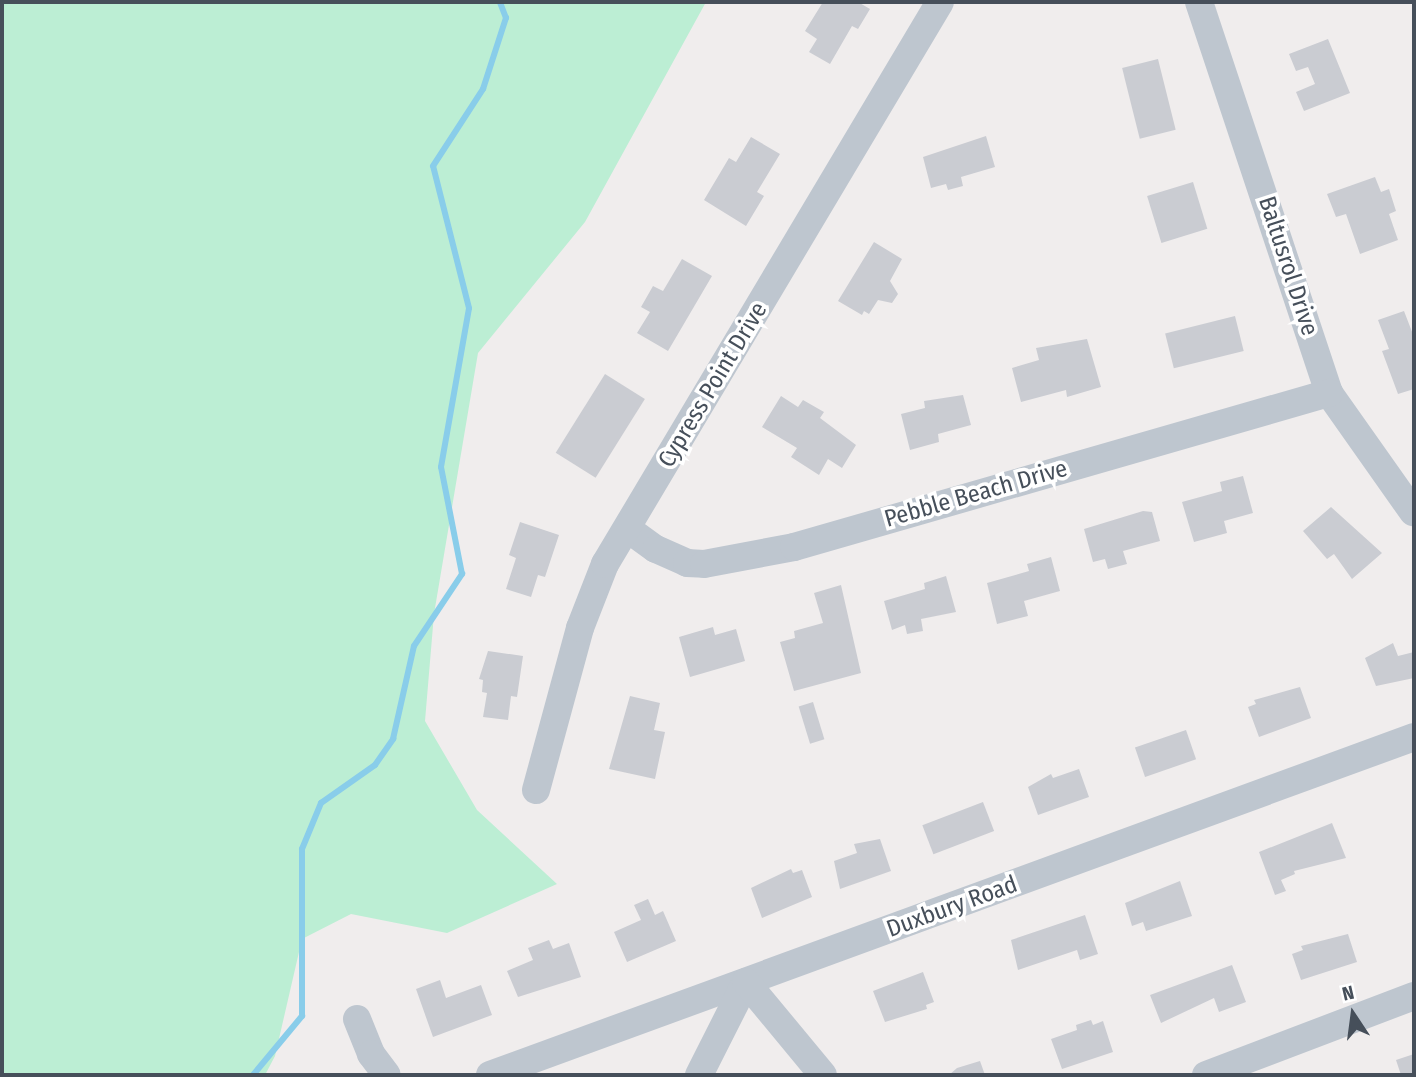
<!DOCTYPE html>
<style>
body{margin:0}
#map{position:relative;width:1416px;height:1077px;overflow:hidden;background:#f0eded;font-family:"Fira Sans Condensed",sans-serif}
div>[style]{position:absolute}
[style*='--x']{left:calc(var(--x)*1px);top:calc(var(--y)*1px);width:calc(var(--w)*1px);rotate:calc(var(--a)*1deg)}
.green>*{inset:0;background:#bceed4}
.stream>*{height:6px;margin:-3px;padding:0 3px;transform-origin:3px;border-radius:3px;background:#89cdea}
.building>*{inset:0;background:#caccd2;transform-origin:0 0}
.minor>*{height:28px;margin:-14px;padding:0 14px;transform-origin:14px;border-radius:14px;background:#bec6cf}
span{translate:-50% -50%;white-space:nowrap;text-align:center;line-height:1.15;-webkit-text-stroke:7px #fff;paint-order:stroke}
.street-label{font-size:24px;color:#464f5a}
.frame{position:absolute;inset:0;border:4px solid #464f5a;pointer-events:none}
.north{position:absolute;left:1318px;top:979px;width:70px;height:70px;-webkit-text-stroke:5px #fff;paint-order:stroke;rotate:347deg;font-size:19px;font-weight:700;line-height:28px;text-align:center;color:#464f5a}
.north::after{content:'';display:block;margin:auto;width:24px;height:32px;background:#464f5a;clip-path:polygon(50% 0,100% 100%,50% 72%,0 100%)}
</style>
<div id="map">
<div class="green">
<i style="clip-path:polygon(2px 2px,706px 2px,585px 222px,478px 353px,434px 614px,425px 721px,477px 810px,557px 884px,447px 933px,351px 914px,302px 939px,275px 1056px,265px 1075px,2px 1075px)"></i>
</div>
<div class="stream">
<i style="--x:253;--y:1075;--w:77;--a:-50.3"></i>
<i style="--x:302;--y:1016;--w:167;--a:-90"></i>
<i style="--x:302;--y:849;--w:50;--a:-67.6"></i>
<i style="--x:321;--y:803;--w:66;--a:-35.1"></i>
<i style="--x:375;--y:765;--w:32;--a:-55"></i>
<i style="--x:393;--y:739;--w:95;--a:-77.3"></i>
<i style="--x:414;--y:646;--w:87;--a:-56.3"></i>
<i style="--x:462;--y:574;--w:109;--a:-101.1"></i>
<i style="--x:441;--y:467;--w:161;--a:-80"></i>
<i style="--x:469;--y:308;--w:146;--a:-104.2"></i>
<i style="--x:433;--y:166;--w:92;--a:-57"></i>
<i style="--x:483;--y:89;--w:75;--a:-72.1"></i>
<i style="--x:506;--y:18;--w:17;--a:-111"></i>
</div>
<div class="building">
<i style="clip-path:polygon(823px 2px,858px 2px,870px 9px,858px 29px,852px 26px,830px 64px,809px 52px,817px 39px,805px 31px)"></i>
<i style="clip-path:polygon(1328px 39px,1350px 93px,1304px 111px,1296px 92px,1315px 84px,1308px 67px,1296px 71px,1289px 54px)"></i>
<i style="left:1158px;top:59px;width:73px;height:37px;rotate:76deg"></i>
<i style="clip-path:polygon(986px 136px,995px 167px,961px 177px,963px 186px,948px 190px,946px 184px,931px 188px,923px 157px)"></i>
<i style="clip-path:polygon(751px 137px,780px 154px,757px 192px,764px 196px,746px 226px,704px 200px,729px 158px,736px 162px)"></i>
<i style="clip-path:polygon(1375px 177px,1381px 192px,1389px 189px,1396px 211px,1389px 214px,1398px 240px,1360px 254px,1346px 214px,1336px 217px,1327px 194px)"></i>
<i style="left:1193px;top:182px;width:49px;height:48px;rotate:73deg"></i>
<i style="clip-path:polygon(874px 242px,902px 259px,890px 281px,898px 294px,892px 303px,878px 300px,869px 314px,864px 311px,862px 315px,838px 301px)"></i>
<i style="clip-path:polygon(682px 259px,712px 276px,668px 351px,637px 333px,650px 312px,641px 307px,653px 286px,663px 291px)"></i>
<i style="clip-path:polygon(1404px 311px,1414px 337px,1414px 389px,1398px 394px,1382px 351px,1389px 349px,1378px 320px)"></i>
<i style="left:1235px;top:316px;width:36px;height:72px;rotate:76deg"></i>
<i style="clip-path:polygon(1087px 339px,1101px 387px,1067px 397px,1066px 390px,1021px 402px,1012px 368px,1039px 360px,1036px 348px)"></i>
<i style="left:605px;top:374px;width:47px;height:93px;rotate:32deg"></i>
<i style="clip-path:polygon(963px 395px,971px 425px,938px 434px,939px 442px,910px 450px,901px 414px,925px 408px,924px 401px)"></i>
<i style="clip-path:polygon(781px 396px,798px 407px,803px 400px,824px 412px,820px 418px,856px 445px,842px 468px,828px 459px,819px 475px,791px 457px,797px 448px,762px 427px)"></i>
<i style="clip-path:polygon(1243px 476px,1253px 513px,1224px 521px,1227px 533px,1194px 542px,1182px 502px,1222px 491px,1220px 482px)"></i>
<i style="clip-path:polygon(1331px 507px,1382px 553px,1352px 579px,1334px 554px,1327px 559px,1303px 531px)"></i>
<i style="clip-path:polygon(1143px 511px,1152px 512px,1160px 541px,1123px 551px,1127px 564px,1108px 569px,1105px 559px,1093px 562px,1084px 529px)"></i>
<i style="clip-path:polygon(520px 522px,559px 535px,545px 577px,538px 575px,531px 597px,506px 589px,516px 558px,509px 555px)"></i>
<i style="clip-path:polygon(1051px 557px,1060px 591px,1024px 601px,1028px 616px,997px 624px,987px 583px,1029px 571px,1027px 564px)"></i>
<i style="clip-path:polygon(946px 576px,956px 612px,921px 619px,923px 631px,907px 634px,905px 625px,892px 630px,884px 601px,925px 589px,924px 583px)"></i>
<i style="clip-path:polygon(841px 585px,861px 673px,794px 691px,780px 642px,795px 638px,794px 631px,823px 623px,814px 593px)"></i>
<i style="clip-path:polygon(713px 627px,715px 635px,736px 629px,745px 661px,690px 677px,679px 637px)"></i>
<i style="clip-path:polygon(1393px 643px,1398px 656px,1414px 652px,1414px 678px,1376px 686px,1365px 658px)"></i>
<i style="clip-path:polygon(488px 651px,523px 656px,517px 697px,511px 696px,508px 720px,483px 717px,487px 693px,482px 692px,483px 680px,479px 679px)"></i>
<i style="clip-path:polygon(1300px 687px,1311px 718px,1259px 737px,1248px 707px,1256px 704px,1254px 700px)"></i>
<i style="clip-path:polygon(630px 696px,660px 703px,654px 730px,665px 732px,655px 779px,609px 769px)"></i>
<i style="left:813px;top:702px;width:39px;height:15px;rotate:73deg"></i>
<i style="left:1186px;top:730px;width:31px;height:54px;rotate:71deg"></i>
<i style="clip-path:polygon(1079px 769px,1089px 797px,1038px 815px,1028px 787px,1051px 774px,1053px 778px)"></i>
<i style="left:983px;top:802px;width:31px;height:65px;rotate:69deg"></i>
<i style="clip-path:polygon(1332px 823px,1346px 858px,1294px 871px,1295px 874px,1281px 880px,1286px 891px,1275px 895px,1259px 852px)"></i>
<i style="clip-path:polygon(880px 839px,891px 871px,840px 889px,834px 861px,857px 853px,854px 844px)"></i>
<i style="clip-path:polygon(791px 869px,793px 873px,802px 870px,812px 897px,762px 918px,751px 888px)"></i>
<i style="clip-path:polygon(1180px 881px,1192px 916px,1146px 931px,1143px 922px,1132px 926px,1125px 903px)"></i>
<i style="clip-path:polygon(648px 899px,655px 915px,663px 911px,676px 941px,627px 962px,614px 932px,641px 920px,634px 905px)"></i>
<i style="clip-path:polygon(1085px 915px,1098px 954px,1080px 960px,1077px 950px,1018px 970px,1011px 940px)"></i>
<i style="clip-path:polygon(1348px 934px,1357px 962px,1301px 980px,1292px 954px,1303px 950px,1301px 946px)"></i>
<i style="clip-path:polygon(549px 940px,553px 949px,569px 943px,581px 977px,518px 997px,507px 971px,533px 960px,528px 948px)"></i>
<i style="clip-path:polygon(1232px 965px,1246px 1002px,1219px 1012px,1214px 998px,1161px 1023px,1150px 995px)"></i>
<i style="clip-path:polygon(923px 972px,934px 1002px,926px 1005px,927px 1009px,885px 1022px,873px 991px)"></i>
<i style="clip-path:polygon(440px 980px,446px 998px,481px 985px,492px 1015px,433px 1037px,416px 989px)"></i>
<i style="clip-path:polygon(1091px 1020px,1093px 1025px,1103px 1021px,1113px 1052px,1062px 1069px,1051px 1039px,1077px 1030px,1076px 1025px)"></i>
<i style="clip-path:polygon(1414px 1054px,1414px 1075px,1401px 1075px,1396px 1060px)"></i>
<i style="clip-path:polygon(980px 1061px,985px 1075px,949px 1075px,957px 1068px)"></i>
</div>
<div class="minor">
<i style="--x:1199;--y:2;--w:412;--a:71.6"></i>
<i style="--x:1329;--y:393;--w:146;--a:54.8"></i>
<i style="--x:628;--y:529;--w:34;--a:36"></i>
<i style="--x:656;--y:549;--w:34;--a:24"></i>
<i style="--x:687;--y:563;--w:17;--a:3"></i>
<i style="--x:704;--y:564;--w:92;--a:-10.7"></i>
<i style="--x:794;--y:547;--w:557;--a:-16.06"></i>
<i style="--x:536;--y:790;--w:168;--a:-74.8"></i>
<i style="--x:580;--y:628;--w:69;--a:-68.7"></i>
<i style="--x:605;--y:564;--w:654;--a:-59.2"></i>
<i style="--x:357;--y:1019;--w:38;--a:68"></i>
<i style="--x:371;--y:1054;--w:26;--a:53"></i>
<i style="--x:490;--y:1075;--w:984;--a:-20.09"></i>
<i style="--x:699;--y:1075;--w:104;--a:-63.2"></i>
<i style="--x:746;--y:982;--w:121;--a:50.4"></i>
<i style="--x:1206;--y:1075;--w:222;--a:-20.8"></i>
</div>
<div class="street-label">
<span style="left:1288px;top:266px;rotate:72deg">Baltusrol Drive</span>
<span style="left:713px;top:385px;rotate:-59deg">Cypress Point Drive</span>
<span style="left:976px;top:494px;rotate:-16deg">Pebble Beach Drive</span>
<span style="left:952px;top:907px;rotate:-20deg">Duxbury Road</span>
</div>
<div class="frame"></div>
<div class="north">N</div>
</div>
